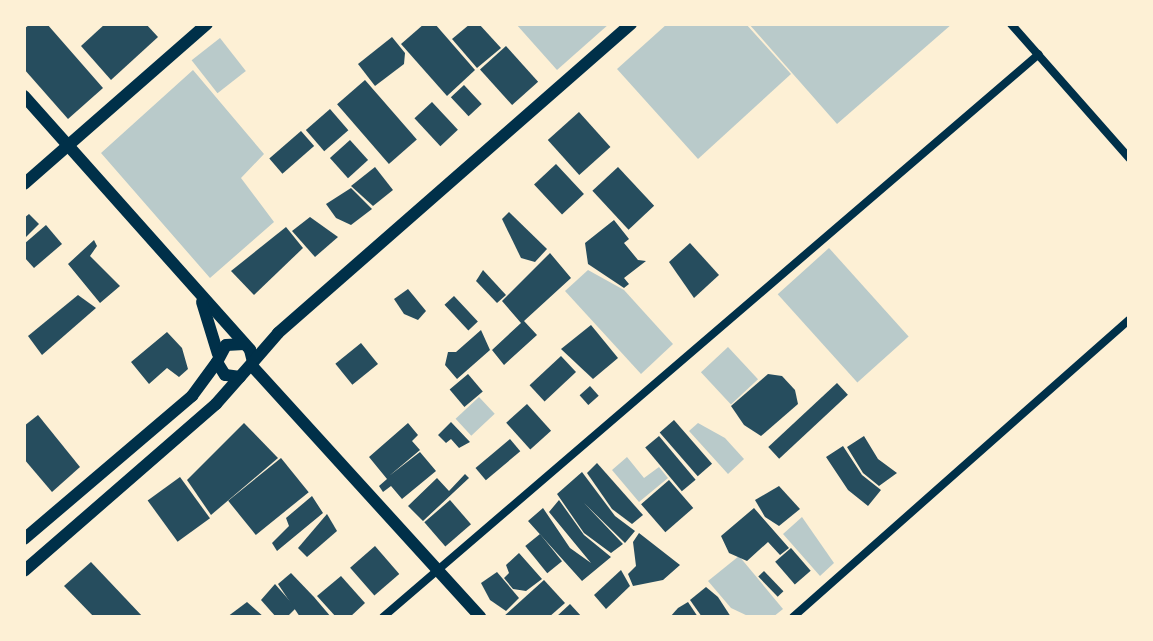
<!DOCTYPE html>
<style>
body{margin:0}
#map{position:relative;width:1153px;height:641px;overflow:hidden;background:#fdf0d5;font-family:Signika,sans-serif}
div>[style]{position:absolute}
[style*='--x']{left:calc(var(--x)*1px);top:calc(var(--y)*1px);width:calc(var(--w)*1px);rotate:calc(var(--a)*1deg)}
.green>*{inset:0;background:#b9caca;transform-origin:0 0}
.building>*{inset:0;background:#264d5e;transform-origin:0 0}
.minor>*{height:8px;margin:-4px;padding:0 4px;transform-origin:4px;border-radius:4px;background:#003049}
.tertiary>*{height:12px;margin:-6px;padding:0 6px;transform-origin:6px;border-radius:6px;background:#003049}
span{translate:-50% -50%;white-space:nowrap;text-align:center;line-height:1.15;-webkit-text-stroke:8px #fdf0d5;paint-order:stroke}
.frame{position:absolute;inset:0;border:26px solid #fdf0d5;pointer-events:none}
</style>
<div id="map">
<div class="green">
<i style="clip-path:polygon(516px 24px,609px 24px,557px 70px)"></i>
<i style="clip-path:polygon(667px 24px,746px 24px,791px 74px,698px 159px,617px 69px)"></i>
<i style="clip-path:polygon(749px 24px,952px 24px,837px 124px)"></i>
<i style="left:220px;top:38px;width:42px;height:36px;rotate:52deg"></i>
<i style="clip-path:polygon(193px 70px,264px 154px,241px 178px,274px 222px,210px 278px,101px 153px)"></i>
<i style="left:829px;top:248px;width:119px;height:69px;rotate:48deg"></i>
<i style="clip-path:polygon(588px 270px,624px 290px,673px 344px,641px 374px,565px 291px)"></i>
<i style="left:728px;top:347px;width:44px;height:37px;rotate:47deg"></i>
<i style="left:479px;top:397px;width:23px;height:32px;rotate:47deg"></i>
<i style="clip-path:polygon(698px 423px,725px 438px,744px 459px,728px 474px,689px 431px)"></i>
<i style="clip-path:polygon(627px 457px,644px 478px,659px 467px,668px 478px,639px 502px,612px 470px)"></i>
<i style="clip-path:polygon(802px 517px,834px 563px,820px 576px,783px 534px)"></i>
<i style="clip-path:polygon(739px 556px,783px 609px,773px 617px,750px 617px,731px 608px,708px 581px)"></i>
</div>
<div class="building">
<i style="clip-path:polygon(30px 24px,47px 24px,103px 88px,68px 119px,24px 69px,24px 29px)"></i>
<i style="clip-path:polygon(105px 24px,146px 24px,158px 37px,111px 80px,81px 46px)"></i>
<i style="clip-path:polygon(424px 24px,435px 24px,475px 70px,447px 96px,401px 44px)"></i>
<i style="clip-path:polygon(470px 24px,479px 24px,501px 48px,477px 68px,452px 39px)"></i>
<i style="clip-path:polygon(392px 37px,405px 53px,404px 64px,375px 86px,358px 64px)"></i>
<i style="left:506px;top:46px;width:48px;height:35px;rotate:48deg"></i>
<i style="left:365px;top:80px;width:79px;height:37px;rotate:49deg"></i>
<i style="left:464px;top:85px;width:26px;height:18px;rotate:47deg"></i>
<i style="left:432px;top:102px;width:38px;height:24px;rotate:47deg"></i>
<i style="left:330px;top:109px;width:28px;height:32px;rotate:49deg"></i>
<i style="left:579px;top:112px;width:47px;height:42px;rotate:48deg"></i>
<i style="left:301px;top:131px;width:20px;height:42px;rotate:49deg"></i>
<i style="left:350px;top:140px;width:27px;height:27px;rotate:48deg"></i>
<i style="left:556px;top:164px;width:41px;height:30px;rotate:47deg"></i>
<i style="clip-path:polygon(375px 167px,393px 190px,373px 206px,351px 186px)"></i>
<i style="left:618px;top:167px;width:53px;height:35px;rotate:47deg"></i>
<i style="clip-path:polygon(351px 188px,372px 209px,351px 225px,336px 218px,326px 204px)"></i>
<i style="clip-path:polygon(509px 212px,547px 249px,535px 262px,521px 258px,502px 219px)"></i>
<i style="clip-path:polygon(29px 214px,39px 224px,24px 239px,24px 218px)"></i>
<i style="clip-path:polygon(310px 217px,338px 237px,315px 257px,292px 231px)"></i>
<i style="clip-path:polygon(614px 220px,629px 239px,624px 243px,638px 260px,646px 261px,624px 278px,629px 284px,624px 288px,588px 264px,585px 243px)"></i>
<i style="clip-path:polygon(46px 225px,62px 244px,34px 268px,24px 257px,24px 244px)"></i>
<i style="clip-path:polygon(286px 227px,303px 248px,254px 295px,231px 271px)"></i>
<i style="clip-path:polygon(94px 240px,97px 246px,90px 256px,120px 286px,100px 303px,68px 264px)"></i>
<i style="clip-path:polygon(690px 243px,719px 275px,694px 298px,669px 262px)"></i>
<i style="clip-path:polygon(550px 253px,571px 278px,524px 321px,537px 335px,504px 365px,492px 350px,521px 323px,502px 301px)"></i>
<i style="clip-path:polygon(483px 270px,506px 295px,497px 303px,476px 281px)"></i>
<i style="clip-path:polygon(408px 289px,426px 311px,418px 320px,404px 314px,394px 299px)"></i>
<i style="clip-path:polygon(78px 295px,96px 308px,42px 355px,28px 336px)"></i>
<i style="left:454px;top:296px;width:35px;height:13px;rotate:47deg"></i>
<i style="clip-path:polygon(591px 325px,618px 358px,593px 379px,561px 349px)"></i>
<i style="clip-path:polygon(481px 330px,490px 350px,457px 379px,445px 365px,448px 352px,456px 352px)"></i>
<i style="clip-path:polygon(167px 332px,182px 348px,188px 369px,179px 377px,167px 368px,149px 384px,131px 362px)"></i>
<i style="left:361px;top:343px;width:27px;height:33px;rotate:51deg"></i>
<i style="left:561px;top:356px;width:22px;height:43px;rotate:47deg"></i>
<i style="left:468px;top:374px;width:23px;height:24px;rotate:50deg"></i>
<i style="clip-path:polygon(768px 374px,782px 376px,795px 390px,798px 404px,761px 436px,744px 425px,731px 406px)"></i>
<i style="left:837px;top:383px;width:16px;height:94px;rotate:47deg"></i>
<i style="left:590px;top:386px;width:13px;height:14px;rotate:48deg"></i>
<i style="left:527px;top:404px;width:36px;height:28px;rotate:48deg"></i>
<i style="clip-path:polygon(38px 415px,80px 467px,52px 492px,24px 459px,24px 426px)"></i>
<i style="left:674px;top:420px;width:58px;height:19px;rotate:49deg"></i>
<i style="clip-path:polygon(451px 422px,470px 442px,459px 448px,451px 439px,446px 443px,438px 435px)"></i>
<i style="clip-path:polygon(244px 423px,278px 458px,211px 515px,187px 480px)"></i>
<i style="clip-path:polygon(408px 423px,418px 435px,412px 441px,420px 450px,389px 476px,420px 452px,436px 471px,402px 499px,391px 486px,383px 492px,379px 486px,387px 479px,369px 457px)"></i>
<i style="left:659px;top:436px;width:57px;height:18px;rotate:50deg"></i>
<i style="clip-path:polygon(864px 436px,878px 459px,897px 473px,879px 486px,863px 473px,847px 447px)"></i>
<i style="left:510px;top:439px;width:16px;height:45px;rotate:50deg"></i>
<i style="clip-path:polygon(843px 446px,862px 475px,881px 490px,868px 506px,848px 490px,826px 457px)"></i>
<i style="left:281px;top:458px;width:44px;height:68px;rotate:51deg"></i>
<i style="clip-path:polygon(597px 463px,643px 515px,632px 524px,612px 509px,587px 473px)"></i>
<i style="clip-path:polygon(582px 472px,615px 516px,635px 531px,625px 543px,584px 503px,623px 544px,611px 553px,584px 533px,557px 494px)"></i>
<i style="clip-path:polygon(465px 474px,469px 478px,423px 521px,408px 506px,437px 478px,449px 491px)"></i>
<i style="left:180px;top:477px;width:51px;height:40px;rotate:54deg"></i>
<i style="left:669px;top:480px;width:37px;height:37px;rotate:49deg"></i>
<i style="clip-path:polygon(779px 486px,800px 509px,779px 526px,765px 517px,755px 500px)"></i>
<i style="clip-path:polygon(312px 496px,323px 513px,277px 551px,272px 543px,289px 526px,286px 518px)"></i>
<i style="left:450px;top:500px;width:32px;height:34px;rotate:49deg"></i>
<i style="clip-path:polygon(559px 500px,584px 535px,611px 557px,582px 581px,528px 521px,543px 508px,570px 548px,591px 563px,549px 512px)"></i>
<i style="clip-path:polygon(754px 508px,789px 548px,780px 555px,768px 542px,747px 561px,729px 553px,721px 536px)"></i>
<i style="clip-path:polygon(327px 514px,337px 531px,307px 557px,298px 548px)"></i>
<i style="clip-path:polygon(639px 533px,680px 565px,663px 580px,633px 586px,628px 574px,636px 566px,633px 542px)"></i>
<i style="left:540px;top:534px;width:35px;height:19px;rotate:51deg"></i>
<i style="left:375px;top:546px;width:37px;height:33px;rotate:49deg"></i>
<i style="left:791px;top:548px;width:30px;height:21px;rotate:49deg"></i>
<i style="clip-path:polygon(519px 553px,542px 579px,526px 591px,513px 589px,504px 578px,509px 573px,506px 565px)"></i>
<i style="clip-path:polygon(91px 562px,143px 617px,94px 617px,64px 586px)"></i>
<i style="clip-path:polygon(621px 570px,630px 586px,606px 609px,594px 595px)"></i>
<i style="left:764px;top:571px;width:28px;height:8px;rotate:46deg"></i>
<i style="clip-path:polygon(497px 572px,519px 598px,506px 611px,490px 600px,481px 583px)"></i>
<i style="clip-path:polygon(291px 573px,314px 597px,331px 617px,300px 617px,278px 584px)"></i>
<i style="clip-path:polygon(341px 576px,365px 603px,350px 617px,336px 617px,317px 596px)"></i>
<i style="clip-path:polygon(544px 580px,565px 603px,549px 617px,503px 617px)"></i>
<i style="clip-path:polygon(275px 584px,296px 608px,287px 617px,276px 617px,261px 600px)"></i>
<i style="clip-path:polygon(706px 587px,718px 597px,731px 617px,702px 617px,690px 600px)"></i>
<i style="clip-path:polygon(247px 602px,264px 617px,227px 617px)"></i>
<i style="clip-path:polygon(688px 602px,698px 617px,670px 617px,678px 608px)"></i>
<i style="clip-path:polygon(570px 604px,582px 617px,556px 617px)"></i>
</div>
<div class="minor">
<i style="--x:1011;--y:24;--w:179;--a:48.6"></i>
<i style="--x:383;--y:617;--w:864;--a:-40.64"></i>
<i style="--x:793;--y:617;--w:448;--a:-41.5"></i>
</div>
<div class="tertiary">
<i style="--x:24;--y:96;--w:340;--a:48.3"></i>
<i style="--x:250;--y:350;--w:12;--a:76"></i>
<i style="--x:253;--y:362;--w:56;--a:131.4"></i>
<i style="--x:216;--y:404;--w:254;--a:139"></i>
<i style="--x:24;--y:184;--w:243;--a:-41.2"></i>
<i style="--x:202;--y:302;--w:54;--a:72.9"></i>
<i style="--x:253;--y:362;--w:38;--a:-49"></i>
<i style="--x:278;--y:333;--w:469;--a:-41.2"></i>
<i style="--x:252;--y:366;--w:339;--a:47.7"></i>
<i style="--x:240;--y:377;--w:15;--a:-172"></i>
<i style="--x:225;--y:375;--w:15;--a:-122"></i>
<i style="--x:217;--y:362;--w:19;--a:-62"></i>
<i style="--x:226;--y:345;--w:18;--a:-3"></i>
<i style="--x:24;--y:539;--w:221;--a:-40.4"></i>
<i style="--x:192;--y:396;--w:42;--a:-53.7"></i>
</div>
<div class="frame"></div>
</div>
